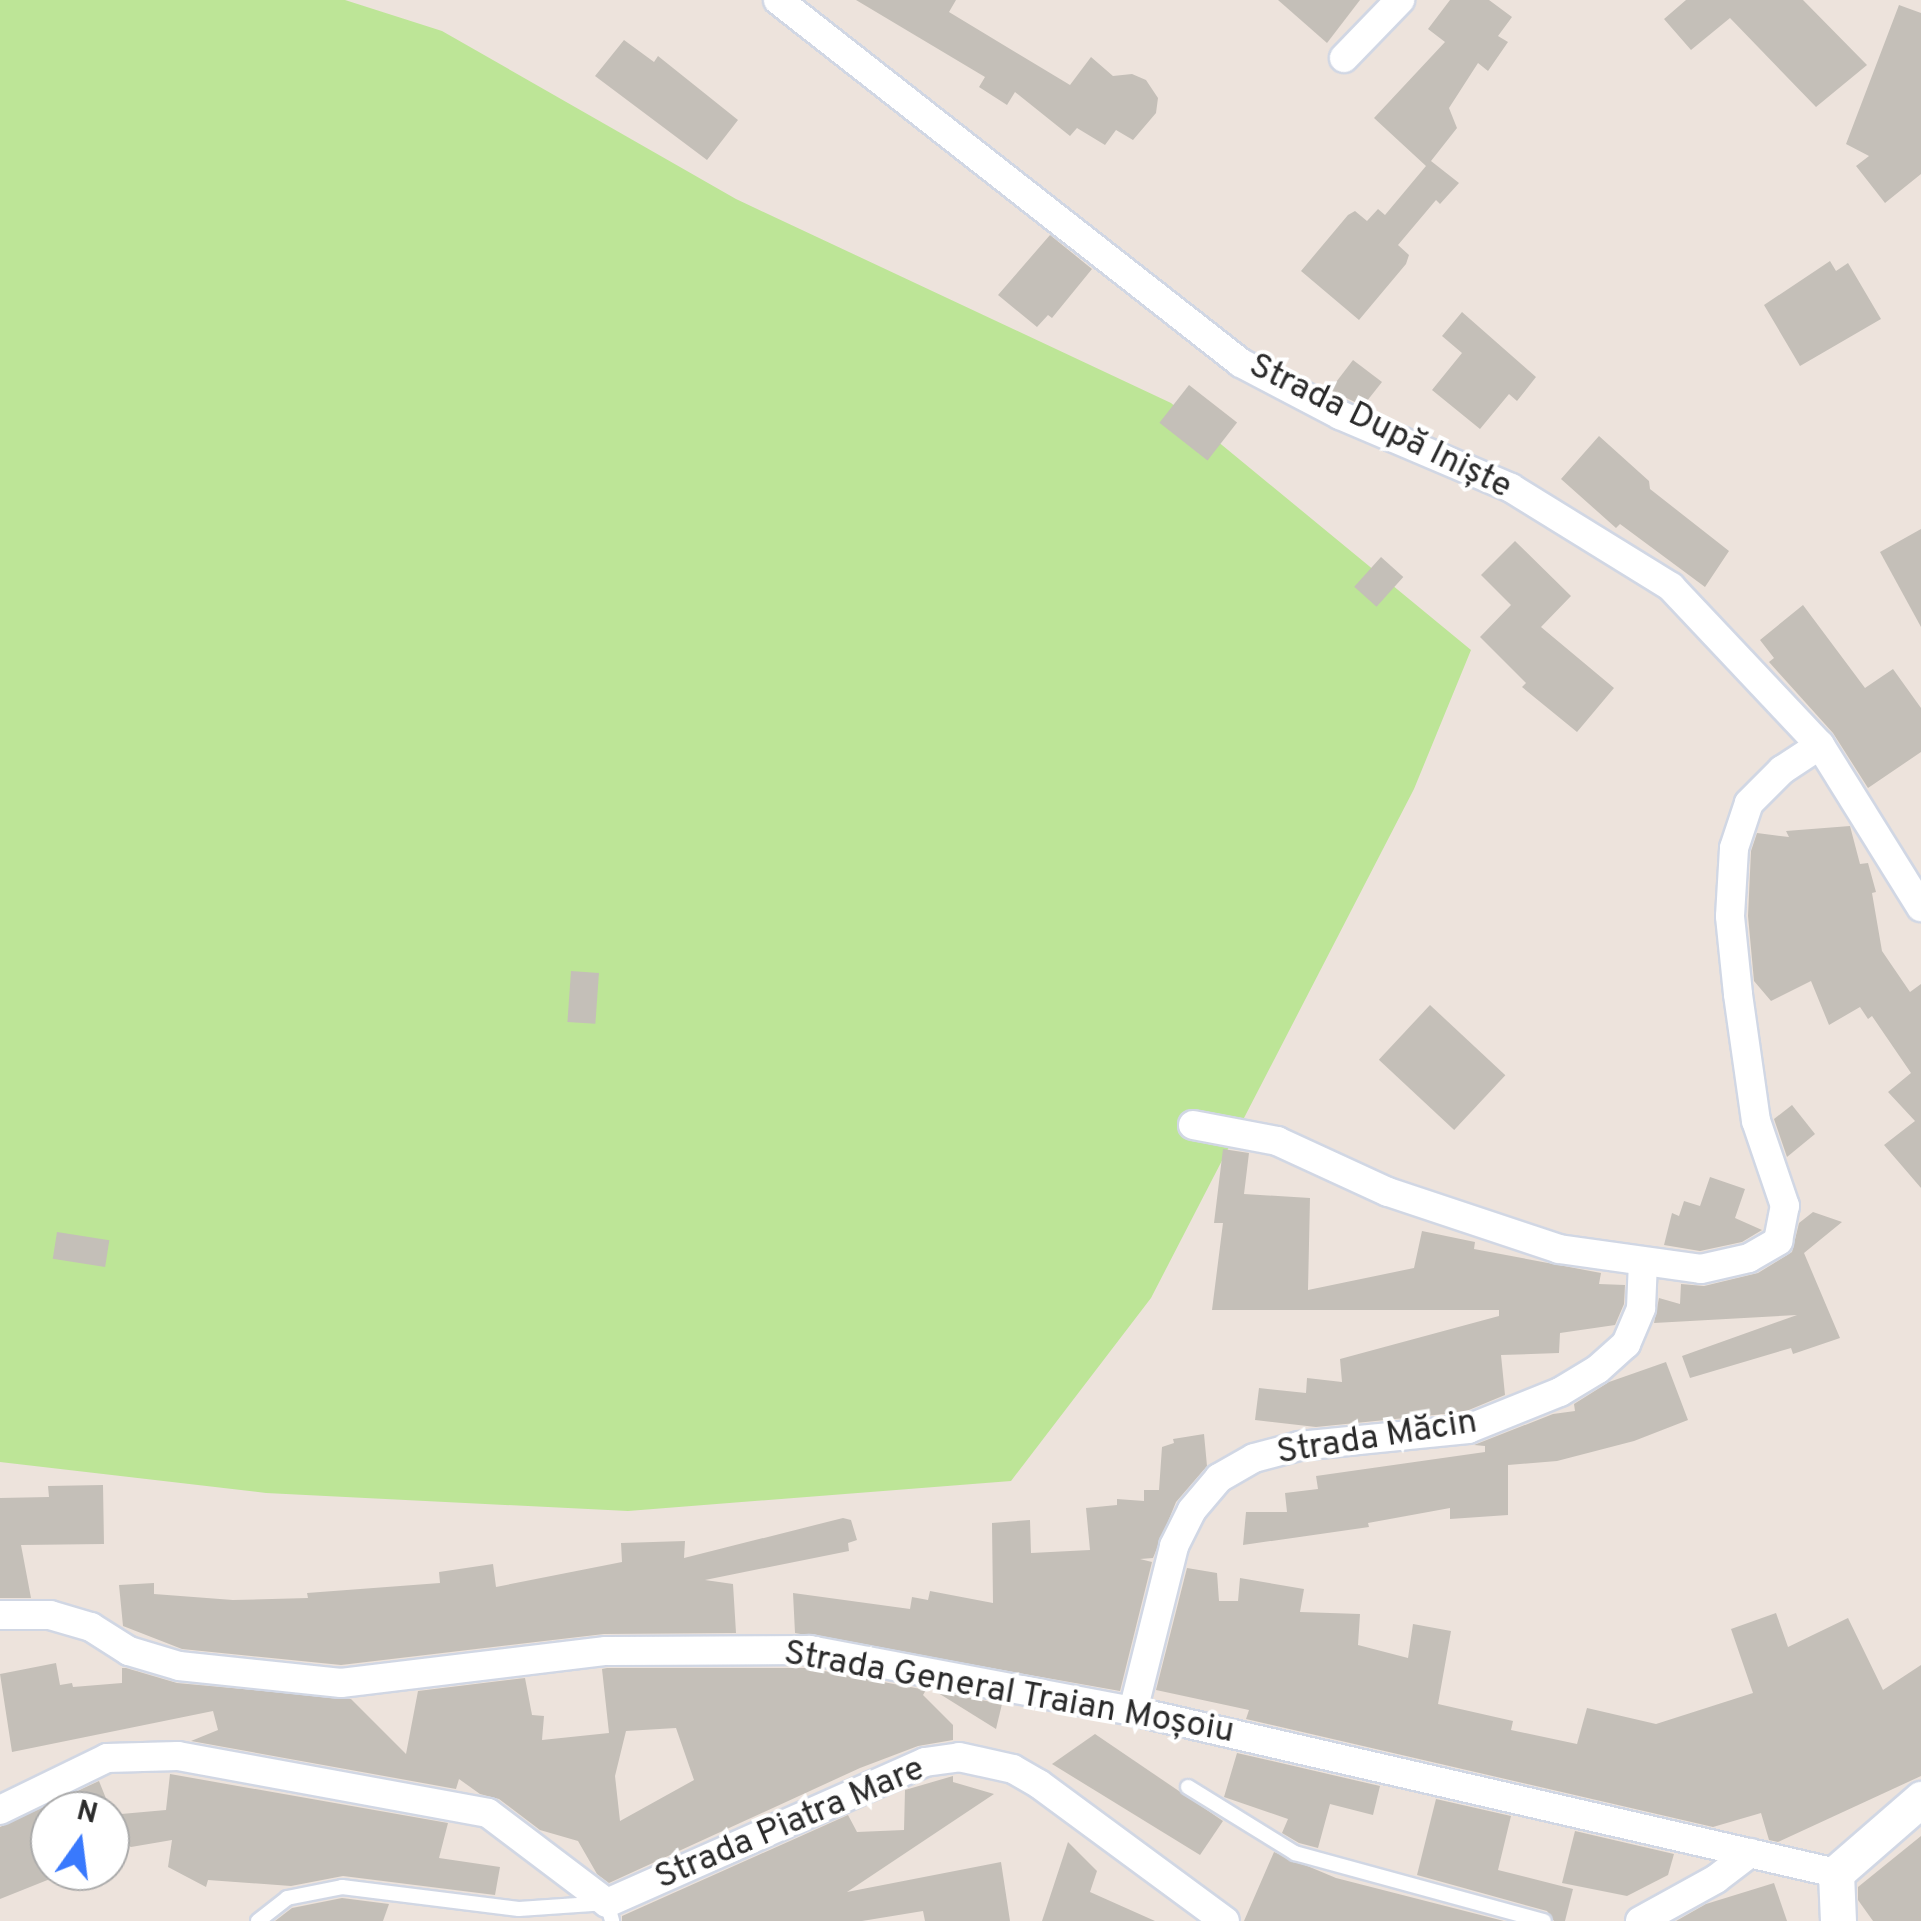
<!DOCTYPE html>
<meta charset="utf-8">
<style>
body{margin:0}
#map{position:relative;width:1921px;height:1921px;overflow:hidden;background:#ede3dc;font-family:Overpass,sans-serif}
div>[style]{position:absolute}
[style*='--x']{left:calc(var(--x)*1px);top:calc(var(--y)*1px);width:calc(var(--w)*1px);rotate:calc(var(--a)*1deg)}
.green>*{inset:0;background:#bde597}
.building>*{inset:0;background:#c4bfb8;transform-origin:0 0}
.roads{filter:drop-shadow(2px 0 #d1d7e4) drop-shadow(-2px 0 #d1d7e4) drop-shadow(0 2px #d1d7e4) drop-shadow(0 -2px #d1d7e4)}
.service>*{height:14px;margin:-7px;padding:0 7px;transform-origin:7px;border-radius:7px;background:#fff}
.minor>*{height:28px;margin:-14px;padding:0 14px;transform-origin:14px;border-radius:14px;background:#fff}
.tertiary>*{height:35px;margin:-17.5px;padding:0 17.5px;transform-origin:17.5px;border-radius:17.5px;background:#fff}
span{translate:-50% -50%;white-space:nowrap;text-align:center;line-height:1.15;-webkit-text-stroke:8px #fff;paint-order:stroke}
.street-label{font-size:35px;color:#2a2a2a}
.north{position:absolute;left:30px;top:1791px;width:100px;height:100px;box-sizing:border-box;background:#fff;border:2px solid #aaa;border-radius:50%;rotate:14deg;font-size:28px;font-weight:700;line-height:40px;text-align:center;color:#2a2a2a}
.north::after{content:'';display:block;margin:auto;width:35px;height:45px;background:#3979fd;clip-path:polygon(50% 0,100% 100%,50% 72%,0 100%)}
</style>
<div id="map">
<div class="green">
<i style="clip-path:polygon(0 0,345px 0,442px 31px,736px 199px,1171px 403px,1471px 650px,1414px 789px,1151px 1298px,1011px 1481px,628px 1511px,266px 1493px,0 1462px)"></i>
</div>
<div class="building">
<i style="clip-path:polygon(856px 0,956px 0,949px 12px,1070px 85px,1091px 57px,1113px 76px,1132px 74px,1146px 80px,1158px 98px,1156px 113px,1133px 140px,1116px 130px,1105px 145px,1077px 128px,1070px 136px,1015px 92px,1007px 105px,979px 87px,985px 77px)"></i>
<i style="clip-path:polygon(1278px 0,1360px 0,1327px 43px)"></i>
<i style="clip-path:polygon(1450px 0,1489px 0,1512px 17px,1498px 36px,1508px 42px,1488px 71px,1478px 63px,1449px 108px,1457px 128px,1431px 161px,1459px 183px,1440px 204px,1436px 200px,1398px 245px,1409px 255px,1406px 264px,1359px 320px,1301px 271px,1348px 215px,1355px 211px,1367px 221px,1378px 209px,1385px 215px,1426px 166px,1374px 118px,1445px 42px,1428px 29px)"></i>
<i style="clip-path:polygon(1686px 0,1803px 0,1867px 65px,1816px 107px,1730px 18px,1691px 50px,1664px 19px)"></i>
<i style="clip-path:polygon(1899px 5px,1921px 13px,1921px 174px,1885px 203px,1856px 166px,1869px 156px,1846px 144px)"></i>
<i style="clip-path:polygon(624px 40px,654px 62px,658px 56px,738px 120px,707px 160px,595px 76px)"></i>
<i style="clip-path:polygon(1050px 235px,1092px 269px,1052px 318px,1048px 315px,1037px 327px,998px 295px)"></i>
<i style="clip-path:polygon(1830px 261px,1836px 271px,1848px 263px,1881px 319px,1800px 366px,1764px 305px)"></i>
<i style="clip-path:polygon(1462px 312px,1536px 377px,1517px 401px,1509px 394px,1480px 429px,1432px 390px,1462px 353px,1442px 336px)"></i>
<i style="clip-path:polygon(1353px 360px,1382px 382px,1363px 406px,1330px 390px)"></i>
<i style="left:1189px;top:385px;width:61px;height:48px;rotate:38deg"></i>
<i style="clip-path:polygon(1599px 436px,1649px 481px,1650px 489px,1729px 551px,1705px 587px,1620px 524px,1616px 528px,1561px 479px)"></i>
<i style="clip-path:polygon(1921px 529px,1921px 627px,1880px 552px)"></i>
<i style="clip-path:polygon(1515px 541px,1571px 596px,1541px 627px,1614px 688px,1577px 732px,1522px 687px,1526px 683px,1480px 637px,1511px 605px,1481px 575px)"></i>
<i style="left:1381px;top:557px;width:30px;height:40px;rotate:42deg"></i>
<i style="clip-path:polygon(1803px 605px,1865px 688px,1893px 669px,1921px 708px,1921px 752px,1868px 788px,1833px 733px,1769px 662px,1774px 658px,1760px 640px)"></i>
<i style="clip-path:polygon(1850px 826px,1860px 864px,1868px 863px,1876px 892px,1872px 893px,1882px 951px,1910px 992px,1921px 984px,1921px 1188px,1884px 1145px,1915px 1121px,1888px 1092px,1911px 1073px,1872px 1016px,1868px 1019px,1860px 1007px,1829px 1025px,1811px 981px,1771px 1001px,1754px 981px,1748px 916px,1751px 851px,1757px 833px,1789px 837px,1786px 831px)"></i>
<i style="left:571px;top:971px;width:28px;height:51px;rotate:4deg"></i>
<i style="left:1430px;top:1005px;width:103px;height:75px;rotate:43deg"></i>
<i style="clip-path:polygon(1792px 1105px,1815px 1134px,1787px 1157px,1774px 1119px)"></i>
<i style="clip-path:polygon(1223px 1149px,1249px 1153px,1244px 1194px,1310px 1198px,1308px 1290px,1414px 1268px,1422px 1231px,1475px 1242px,1474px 1249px,1601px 1273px,1599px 1284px,1625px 1285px,1624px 1304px,1615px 1325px,1560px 1333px,1559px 1353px,1501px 1355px,1505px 1395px,1464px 1412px,1316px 1427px,1255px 1420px,1259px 1388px,1306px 1393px,1307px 1378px,1342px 1382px,1340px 1359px,1499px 1316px,1499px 1310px,1212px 1310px,1223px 1223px,1214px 1223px)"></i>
<i style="clip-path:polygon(1710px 1177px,1745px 1189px,1735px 1218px,1762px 1230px,1742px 1242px,1700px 1251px,1664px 1245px,1672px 1213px,1679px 1216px,1684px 1201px,1700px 1206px)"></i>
<i style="clip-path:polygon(1813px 1212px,1842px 1222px,1804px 1253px,1840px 1338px,1793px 1354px,1791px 1348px,1690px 1378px,1682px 1356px,1797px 1315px,1654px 1323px,1659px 1298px,1680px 1304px,1681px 1284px,1704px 1286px,1758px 1273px,1792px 1252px,1799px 1223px)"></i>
<i style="left:57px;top:1232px;width:53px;height:27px;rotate:9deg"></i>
<i style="clip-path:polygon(1666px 1362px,1688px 1420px,1634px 1441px,1557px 1461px,1508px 1465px,1508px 1515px,1450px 1519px,1450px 1508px,1368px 1523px,1369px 1527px,1243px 1545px,1246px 1512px,1287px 1512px,1285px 1493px,1318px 1489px,1316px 1476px,1485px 1452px,1485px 1446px,1474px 1445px,1553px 1414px,1575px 1411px,1574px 1404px,1609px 1382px)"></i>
<i style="clip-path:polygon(1204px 1434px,1207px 1466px,1176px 1502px,1153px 1558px,1140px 1559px,1152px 1562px,1120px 1691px,795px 1633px,793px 1593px,910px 1609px,912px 1597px,928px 1600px,930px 1591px,993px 1603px,992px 1523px,1030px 1520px,1031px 1553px,1090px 1550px,1086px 1508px,1117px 1505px,1117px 1499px,1144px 1501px,1144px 1490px,1159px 1490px,1162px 1447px,1174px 1443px,1173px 1439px)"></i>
<i style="clip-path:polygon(103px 1485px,104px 1544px,21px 1545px,31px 1598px,0 1598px,0 1498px,49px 1497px,48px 1486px)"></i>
<i style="clip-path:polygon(843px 1518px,851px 1520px,857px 1540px,848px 1543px,849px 1551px,705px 1580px,733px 1584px,736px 1633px,604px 1634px,341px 1665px,182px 1649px,123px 1626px,119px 1585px,154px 1583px,154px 1594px,233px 1600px,308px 1598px,307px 1593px,440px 1583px,439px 1572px,493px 1564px,496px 1587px,622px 1562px,621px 1543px,685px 1541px,684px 1558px)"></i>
<i style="clip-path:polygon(1187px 1568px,1217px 1573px,1219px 1601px,1238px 1601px,1240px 1578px,1304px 1589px,1300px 1612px,1360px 1614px,1358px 1645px,1408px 1658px,1413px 1624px,1451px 1631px,1438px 1704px,1513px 1721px,1511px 1730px,1577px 1744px,1587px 1708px,1656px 1724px,1753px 1693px,1731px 1629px,1776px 1613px,1788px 1647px,1848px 1618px,1883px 1690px,1921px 1665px,1921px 1776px,1778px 1842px,1769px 1840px,1761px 1813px,1713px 1827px,1246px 1719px,1249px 1710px,1156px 1690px)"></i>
<i style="clip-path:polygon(evenodd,56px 1663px,60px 1685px,72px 1683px,73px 1687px,122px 1683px,122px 1668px,126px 1668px,177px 1683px,351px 1699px,406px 1754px,418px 1691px,525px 1678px,532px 1715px,544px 1716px,542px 1740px,609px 1733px,602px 1669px,607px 1668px,808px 1668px,926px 1690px,923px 1695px,953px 1725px,953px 1740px,918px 1746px,860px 1768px,609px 1883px,597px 1874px,578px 1841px,540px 1830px,499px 1799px,480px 1794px,459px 1779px,456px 1789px,191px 1741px,218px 1730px,213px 1711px,12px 1752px,0 1674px,56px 1663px,676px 1728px,694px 1780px,620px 1821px,615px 1776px,626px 1731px,676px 1728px)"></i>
<i style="clip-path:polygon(935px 1691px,1002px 1704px,996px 1729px)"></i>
<i style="clip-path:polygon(1095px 1734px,1223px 1821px,1200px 1855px,1052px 1764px)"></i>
<i style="clip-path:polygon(1237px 1753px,1380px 1786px,1373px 1815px,1330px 1804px,1318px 1848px,1299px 1843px,1282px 1833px,1288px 1819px,1224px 1797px)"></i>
<i style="clip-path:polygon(170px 1774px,448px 1823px,439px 1858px,500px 1867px,495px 1895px,343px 1876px,291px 1886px,208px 1880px,206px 1887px,168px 1867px,172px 1840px,131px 1847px,110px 1836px,110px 1815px,166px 1810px)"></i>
<i style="clip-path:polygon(953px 1776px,953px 1782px,994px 1794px,847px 1892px,1001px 1862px,1010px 1921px,925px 1921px,923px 1911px,862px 1921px,622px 1921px,622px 1916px,848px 1815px,857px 1832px,904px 1830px,905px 1790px)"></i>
<i style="clip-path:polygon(99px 1781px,111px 1811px,50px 1811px,50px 1879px,0 1899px,0 1827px)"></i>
<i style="clip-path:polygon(1436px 1799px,1511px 1816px,1498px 1870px,1573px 1889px,1565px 1921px,1554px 1921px,1547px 1911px,1417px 1875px)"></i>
<i style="clip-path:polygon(1575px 1831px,1674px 1854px,1668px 1875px,1627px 1896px,1562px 1883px)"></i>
<i style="clip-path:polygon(1921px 1836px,1921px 1921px,1873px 1921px,1858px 1900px,1858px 1887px)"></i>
<i style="clip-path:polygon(1068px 1842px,1097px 1871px,1090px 1892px,1155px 1921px,1042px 1921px)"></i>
<i style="clip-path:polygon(1274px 1852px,1336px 1878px,1504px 1921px,1244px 1921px)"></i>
<i style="clip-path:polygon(1774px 1883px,1787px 1921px,1676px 1921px,1706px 1904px)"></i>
<i style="clip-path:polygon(342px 1898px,389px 1904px,383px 1921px,275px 1921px,292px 1908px)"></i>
</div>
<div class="roads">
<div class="service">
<i style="--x:1188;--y:1787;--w:126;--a:31.7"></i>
<i style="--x:1295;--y:1853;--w:258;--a:15.3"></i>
<i style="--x:258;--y:1921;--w:37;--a:-38"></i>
<i style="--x:287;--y:1898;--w:56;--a:-11.3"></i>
<i style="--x:342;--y:1887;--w:178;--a:7.1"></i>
<i style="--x:519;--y:1909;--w:88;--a:-3.9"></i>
<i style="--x:607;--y:1903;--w:19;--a:74"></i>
</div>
<div class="minor">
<i style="--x:778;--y:0;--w:588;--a:38.1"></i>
<i style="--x:1241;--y:363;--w:112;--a:27.7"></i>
<i style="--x:1340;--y:415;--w:186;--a:23.1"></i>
<i style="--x:1511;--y:488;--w:188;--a:31.7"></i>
<i style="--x:1671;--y:587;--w:217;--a:46.7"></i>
<i style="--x:1820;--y:745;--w:191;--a:58.1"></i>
<i style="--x:1344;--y:58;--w:81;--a:-46"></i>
<i style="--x:1193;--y:1125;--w:86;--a:10.8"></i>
<i style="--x:1277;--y:1141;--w:122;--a:24.7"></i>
<i style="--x:1388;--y:1192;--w:180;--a:18.4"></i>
<i style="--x:1559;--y:1249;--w:143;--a:8"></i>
<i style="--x:1701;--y:1269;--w:49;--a:-12.9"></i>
<i style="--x:1749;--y:1258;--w:34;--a:-30"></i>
<i style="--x:1778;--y:1241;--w:36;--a:-79"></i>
<i style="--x:1785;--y:1206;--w:90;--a:-108.8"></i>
<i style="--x:1756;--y:1121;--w:128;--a:-98.1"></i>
<i style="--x:1738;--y:994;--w:78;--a:-95.9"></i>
<i style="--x:1730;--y:916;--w:68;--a:-86.6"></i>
<i style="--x:1734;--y:848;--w:47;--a:-71.6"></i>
<i style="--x:1749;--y:803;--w:47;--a:-45"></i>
<i style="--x:1782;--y:770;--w:45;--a:-33.3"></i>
<i style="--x:0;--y:1615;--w:50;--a:0"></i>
<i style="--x:50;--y:1615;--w:43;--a:16.3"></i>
<i style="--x:91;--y:1627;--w:45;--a:32.3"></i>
<i style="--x:129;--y:1651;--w:52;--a:16.7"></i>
<i style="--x:179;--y:1666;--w:163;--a:6"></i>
<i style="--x:341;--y:1683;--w:267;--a:-6.9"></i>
<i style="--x:606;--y:1651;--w:204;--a:-0.3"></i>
<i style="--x:810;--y:1650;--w:329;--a:10.7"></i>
<i style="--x:1133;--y:1711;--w:721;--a:12.98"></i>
<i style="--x:1133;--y:1711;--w:170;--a:-76"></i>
<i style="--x:1174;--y:1546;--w:40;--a:-63.4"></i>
<i style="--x:1192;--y:1510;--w:42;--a:-49.8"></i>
<i style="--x:1219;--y:1478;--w:40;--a:-29.7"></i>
<i style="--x:1254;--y:1458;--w:47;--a:-14.9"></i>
<i style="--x:1299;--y:1446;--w:170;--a:-5.7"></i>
<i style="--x:1468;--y:1429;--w:99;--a:-21.9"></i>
<i style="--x:1560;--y:1392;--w:44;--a:-31.2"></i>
<i style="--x:1598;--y:1369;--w:38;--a:-42"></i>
<i style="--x:1626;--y:1344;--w:39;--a:-67"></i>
<i style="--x:1641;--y:1308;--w:45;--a:-87.5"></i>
<i style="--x:0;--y:1810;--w:119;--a:-25.9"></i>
<i style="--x:107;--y:1758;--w:71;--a:-1.6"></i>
<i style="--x:178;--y:1756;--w:315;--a:10.4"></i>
<i style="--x:488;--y:1813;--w:149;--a:37.1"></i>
<i style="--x:607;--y:1903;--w:348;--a:-23.9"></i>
<i style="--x:925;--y:1762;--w:34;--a:-8"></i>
<i style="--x:959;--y:1757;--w:55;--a:12.5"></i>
<i style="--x:1013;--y:1769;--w:30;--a:30"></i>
<i style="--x:1039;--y:1784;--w:231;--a:36.4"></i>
<i style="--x:1640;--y:1921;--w:87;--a:-28.9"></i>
<i style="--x:1716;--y:1879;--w:43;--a:-37.4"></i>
</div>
<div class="tertiary">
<i style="--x:1838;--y:1921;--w:48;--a:-92.4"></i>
<i style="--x:1836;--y:1873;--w:113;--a:-41"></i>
</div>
</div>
<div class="street-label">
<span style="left:1380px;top:427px;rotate:26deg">Strada După Iniște</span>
<span style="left:1377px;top:1438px;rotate:-9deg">Strada Măcin</span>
<span style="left:1009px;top:1693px;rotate:10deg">Strada General Traian Moșoiu</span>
<span style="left:790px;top:1824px;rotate:-23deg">Strada Piatra Mare</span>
</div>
<div class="north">N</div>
</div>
